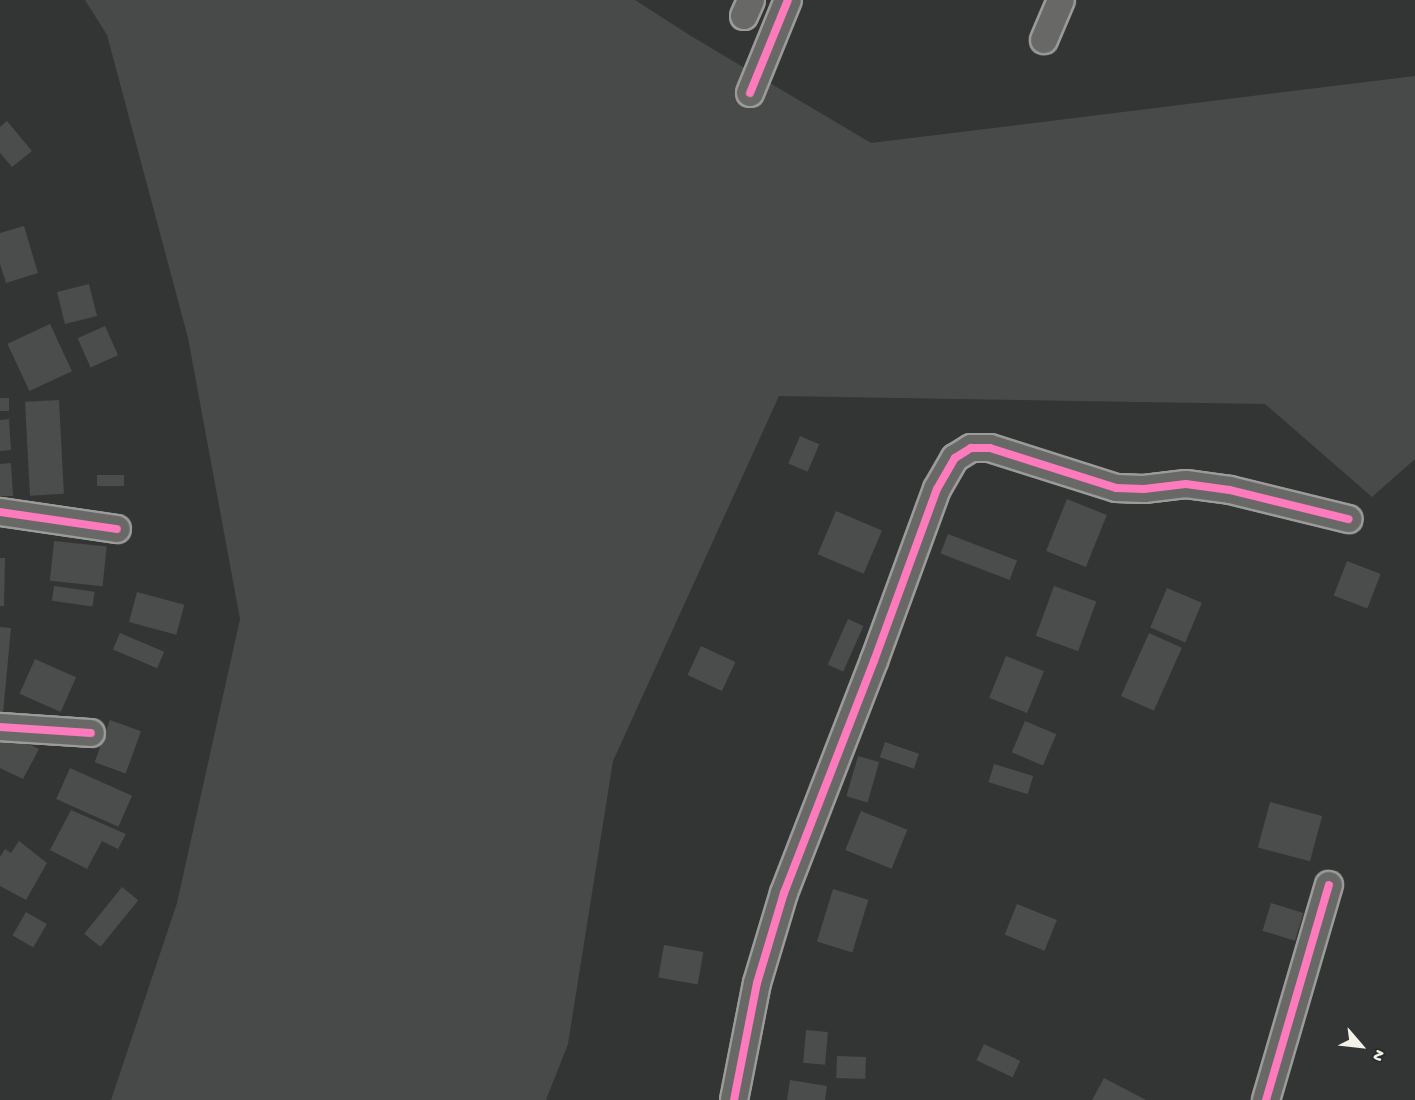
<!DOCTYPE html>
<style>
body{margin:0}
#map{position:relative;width:1415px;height:1100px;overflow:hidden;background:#333434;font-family:"Gochi Hand",sans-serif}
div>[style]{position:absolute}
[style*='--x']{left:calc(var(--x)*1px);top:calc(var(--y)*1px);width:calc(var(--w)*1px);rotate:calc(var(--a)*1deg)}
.green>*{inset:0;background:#484a49}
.building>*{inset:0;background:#4b4c4c;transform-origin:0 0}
.roads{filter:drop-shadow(2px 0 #9b9b99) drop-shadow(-2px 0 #9b9b99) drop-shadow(0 2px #9b9b99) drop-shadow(0 -2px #9b9b99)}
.minor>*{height:26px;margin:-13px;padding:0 13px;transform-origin:13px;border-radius:13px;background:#686866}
.cycleway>*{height:8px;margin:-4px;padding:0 4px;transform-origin:4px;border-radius:4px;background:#fd7abc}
span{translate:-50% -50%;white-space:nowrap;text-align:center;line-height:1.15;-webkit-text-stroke:4.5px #2a2d2e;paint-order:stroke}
.north{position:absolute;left:1331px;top:1016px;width:60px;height:60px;-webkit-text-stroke:4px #2a2d2e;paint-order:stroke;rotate:118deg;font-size:16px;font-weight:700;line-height:24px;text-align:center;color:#f4f1e8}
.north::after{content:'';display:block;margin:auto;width:21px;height:27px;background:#f4f1e8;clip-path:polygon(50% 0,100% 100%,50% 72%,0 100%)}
</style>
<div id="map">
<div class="green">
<i style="clip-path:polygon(85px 0,635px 0,691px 36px,871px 143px,1415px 76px,1415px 459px,1372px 497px,1265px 404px,779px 396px,613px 761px,568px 1044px,546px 1100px,111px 1100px,177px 903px,240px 619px,188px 338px,107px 35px)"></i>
</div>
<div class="building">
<i style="clip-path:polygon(7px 121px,32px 151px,12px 167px,0 153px,0 127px)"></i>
<i style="clip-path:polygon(24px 226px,38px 273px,6px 283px,0 264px,0 233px)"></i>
<i style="left:89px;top:284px;width:33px;height:33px;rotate:76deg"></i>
<i style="left:50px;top:324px;width:52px;height:47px;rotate:65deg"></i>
<i style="left:105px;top:326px;width:32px;height:30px;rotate:66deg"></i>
<i style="left:0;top:398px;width:9px;height:13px"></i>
<i style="left:59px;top:400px;width:94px;height:34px;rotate:87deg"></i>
<i style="clip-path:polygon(9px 419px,11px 450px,0 451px,0 420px)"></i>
<i style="left:800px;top:436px;width:21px;height:30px;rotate:23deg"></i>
<i style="clip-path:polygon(11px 463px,13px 496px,0 496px,0 464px)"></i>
<i style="left:97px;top:475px;width:27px;height:11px"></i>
<i style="left:1067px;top:499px;width:43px;height:56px;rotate:22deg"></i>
<i style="left:836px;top:511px;width:50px;height:47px;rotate:23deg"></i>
<i style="left:948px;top:534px;width:74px;height:21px;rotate:21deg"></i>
<i style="left:54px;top:541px;width:53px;height:40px;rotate:6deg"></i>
<i style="clip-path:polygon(0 558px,5px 558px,4px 606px,0 606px)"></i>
<i style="left:1347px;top:561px;width:36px;height:37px;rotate:21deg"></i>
<i style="left:54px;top:586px;width:41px;height:15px;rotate:8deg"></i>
<i style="left:1054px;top:586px;width:45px;height:53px;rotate:20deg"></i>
<i style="left:1167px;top:588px;width:38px;height:43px;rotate:23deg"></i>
<i style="left:137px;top:592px;width:49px;height:31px;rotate:15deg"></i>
<i style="left:848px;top:619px;width:17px;height:50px;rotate:24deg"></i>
<i style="clip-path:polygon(0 627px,11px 628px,3px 713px,0 713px)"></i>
<i style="left:120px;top:633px;width:48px;height:18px;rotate:23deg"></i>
<i style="left:1149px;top:633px;width:36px;height:69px;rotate:24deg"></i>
<i style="left:701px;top:646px;width:38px;height:32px;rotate:25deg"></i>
<i style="left:1006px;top:656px;width:41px;height:45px;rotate:22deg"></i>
<i style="left:35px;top:659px;width:45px;height:38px;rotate:24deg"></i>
<i style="left:110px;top:720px;width:33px;height:45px;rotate:20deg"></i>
<i style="left:1025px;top:721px;width:34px;height:34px;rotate:23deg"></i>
<i style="clip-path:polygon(4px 732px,39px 749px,23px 779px,0 768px,0 739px)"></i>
<i style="left:885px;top:742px;width:36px;height:16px;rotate:19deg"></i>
<i style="left:858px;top:756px;width:22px;height:42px;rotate:16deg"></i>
<i style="left:994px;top:764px;width:41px;height:19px;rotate:17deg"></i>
<i style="left:70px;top:768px;width:68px;height:34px;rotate:24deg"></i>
<i style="left:1270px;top:802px;width:54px;height:47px;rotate:15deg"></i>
<i style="clip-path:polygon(71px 810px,126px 834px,118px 849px,102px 841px,87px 869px,50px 850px)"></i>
<i style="left:861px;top:811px;width:50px;height:42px;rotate:22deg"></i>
<i style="clip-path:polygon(19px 841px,47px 863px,26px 900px,0 886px,0 857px,5px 849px,11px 853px)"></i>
<i style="left:122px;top:887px;width:21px;height:60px;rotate:39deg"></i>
<i style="left:833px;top:889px;width:37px;height:55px;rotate:17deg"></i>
<i style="left:1271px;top:903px;width:34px;height:29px;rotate:17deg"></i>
<i style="left:1017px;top:904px;width:43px;height:33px;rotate:22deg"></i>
<i style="left:26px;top:912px;width:24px;height:27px;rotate:30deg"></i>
<i style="left:664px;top:945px;width:40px;height:33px;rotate:10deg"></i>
<i style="left:806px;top:1030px;width:22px;height:33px;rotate:5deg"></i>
<i style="left:984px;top:1044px;width:40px;height:18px;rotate:25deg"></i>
<i style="left:837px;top:1056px;width:29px;height:22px;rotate:2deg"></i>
<i style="clip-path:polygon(1104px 1078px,1146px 1100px,1092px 1100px)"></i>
<i style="clip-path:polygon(790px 1080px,827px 1086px,825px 1100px,787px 1100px)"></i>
</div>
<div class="roads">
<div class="minor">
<i style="--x:744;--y:16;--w:17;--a:-66"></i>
<i style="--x:1044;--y:40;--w:43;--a:-67"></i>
<i style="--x:750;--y:93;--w:100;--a:-67.8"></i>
<i style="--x:0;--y:512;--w:118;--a:8.3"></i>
<i style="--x:0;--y:727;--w:91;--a:3.8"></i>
<i style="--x:734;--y:1100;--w:119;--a:-78.9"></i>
<i style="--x:757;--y:983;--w:94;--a:-73.3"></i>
<i style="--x:784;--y:893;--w:249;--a:-68.8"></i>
<i style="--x:874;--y:661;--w:183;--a:-69.9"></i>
<i style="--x:937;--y:489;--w:36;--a:-60"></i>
<i style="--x:955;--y:458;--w:19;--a:-32"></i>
<i style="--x:971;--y:448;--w:19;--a:0"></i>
<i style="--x:990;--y:448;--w:132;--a:17.6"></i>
<i style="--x:1116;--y:488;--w:28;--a:2"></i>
<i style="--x:1144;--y:489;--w:42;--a:-6.8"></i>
<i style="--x:1186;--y:484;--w:44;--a:7.8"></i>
<i style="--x:1230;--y:490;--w:122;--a:13.8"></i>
<i style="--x:1266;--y:1100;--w:224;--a:-73.7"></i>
</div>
</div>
<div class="cycleway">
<i style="--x:750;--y:93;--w:100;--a:-67.8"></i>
<i style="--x:0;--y:512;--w:118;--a:8.3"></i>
<i style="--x:0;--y:727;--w:91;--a:3.8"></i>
<i style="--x:734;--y:1100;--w:119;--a:-78.9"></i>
<i style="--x:757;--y:983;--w:94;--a:-73.3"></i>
<i style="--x:784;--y:893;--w:249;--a:-68.8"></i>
<i style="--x:874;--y:661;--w:183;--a:-69.9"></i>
<i style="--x:937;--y:489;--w:36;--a:-60"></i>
<i style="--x:955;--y:458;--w:19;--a:-32"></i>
<i style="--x:971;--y:448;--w:19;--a:0"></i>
<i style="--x:990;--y:448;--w:132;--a:17.6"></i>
<i style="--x:1116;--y:488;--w:28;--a:2"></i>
<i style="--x:1144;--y:489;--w:42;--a:-6.8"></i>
<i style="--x:1186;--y:484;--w:44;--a:7.8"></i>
<i style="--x:1230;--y:490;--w:122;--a:13.8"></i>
<i style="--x:1266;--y:1100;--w:224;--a:-73.7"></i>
</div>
<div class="north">N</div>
</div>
